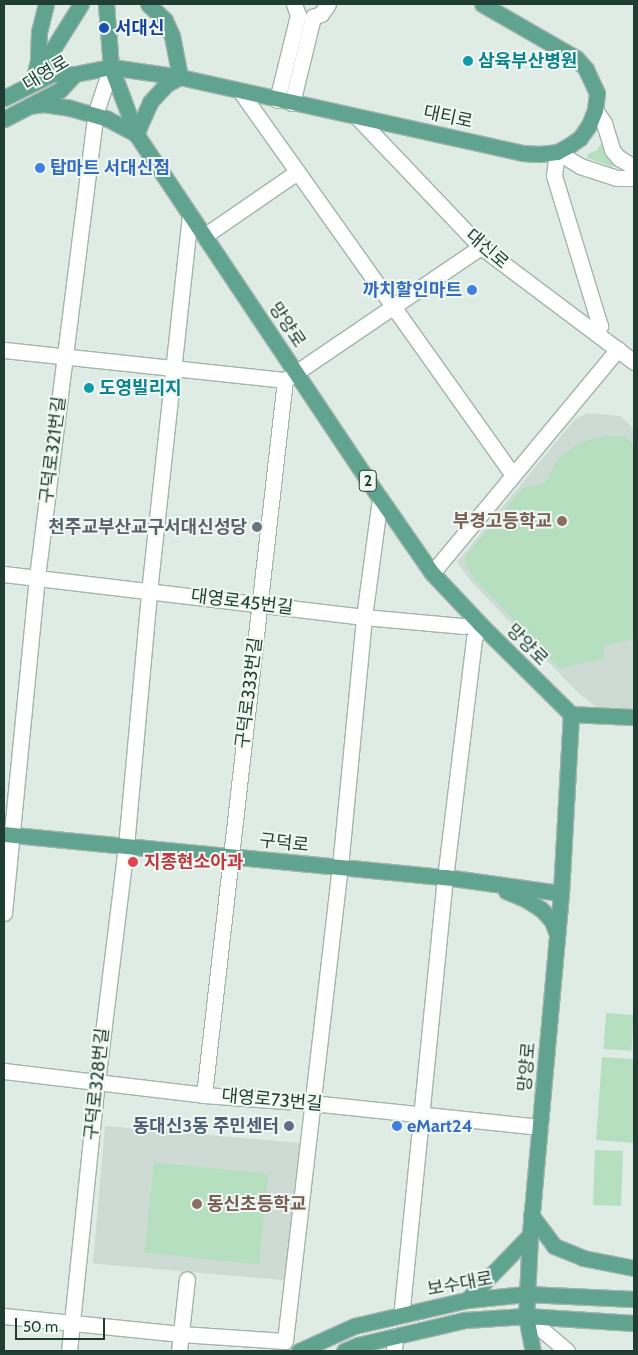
<!DOCTYPE html>
<meta charset="utf-8">
<style>
body{margin:0}
#map{position:relative;width:638px;height:1355px;overflow:hidden;background:#dfece5;font-family:Cabin,"Noto Sans KR",sans-serif}
div>[style]{position:absolute}
[style*='--x']{left:calc(var(--x)*1px);top:calc(var(--y)*1px);width:calc(var(--w)*1px);rotate:calc(var(--a)*1deg)}
.built>*{inset:0;background:#cddbd4;transform-origin:0 0}
.green>*{inset:0;background:#b6dfbf;transform-origin:0 0}
.roads{filter:drop-shadow(1px 0 #a2b4ac) drop-shadow(-1px 0 #a2b4ac) drop-shadow(0 1px #a2b4ac) drop-shadow(0 -1px #a2b4ac)}
.minor>*{height:15px;margin:-7.5px;padding:0 7.5px;transform-origin:7.5px;border-radius:7.5px;background:#fff}
.major>*{height:15px;margin:-7.5px;padding:0 7.5px;transform-origin:7.5px;border-radius:7.5px;background:#60a48f}
.dots>*{width:14px;height:14px;translate:-50% -50%;box-sizing:border-box;border:2px solid #f0f8f3;border-radius:50%}
span{translate:-50% -50%;white-space:nowrap;text-align:center;line-height:1.15;-webkit-text-stroke:4px #f0f8f3;paint-order:stroke}
.shield-label span{padding:1px 4px;background:#f0f8f3;border:1px solid;border-radius:4px;-webkit-text-stroke-width:0}
.shield-label{font-size:16px;color:#1f3d33;font-weight:700}
.transit-label{font-size:18px;color:#164399;font-weight:700}
.left{translate:0 -50%;text-align:left}
.culture-label{font-size:18px;color:#0d838f;font-weight:700}
.street-label{font-size:18px;color:#1f3d33}
.shop-label{font-size:18px;color:#366cbe;font-weight:700}
.right{translate:-100% -50%;text-align:right}
.education-label{font-size:18px;color:#785e54;font-weight:700}
.worship-label{font-size:18px;color:#5b616d;font-weight:700}
.health-label{font-size:18px;color:#be3a42;font-weight:700}
.service-label{font-size:18px;color:#4e5e75;font-weight:700}
.frame{position:absolute;inset:0;border:5px solid #1f3d33;pointer-events:none}
.scale{position:absolute;left:15px;top:1318px;width:90px;height:22px;box-sizing:border-box;border:2px solid #1f3d33;border-top:0;padding-left:6px;font-size:15px;line-height:18px;white-space:nowrap;color:#1f3d33;-webkit-text-stroke:4px #f0f8f3;paint-order:stroke}
</style>
<div id="map">
<div class="built">
<i style="clip-path:polygon(588px 413px,620px 416px,634px 429px,634px 709px,596px 707px,575px 690px,469px 579px,457px 562px,575px 419px)"></i>
<i style="left:105px;top:1126px;width:202px;height:138px;rotate:5deg"></i>
</div>
<div class="green">
<i style="clip-path:polygon(604px 139px,616px 162px,613px 167px,587px 158px,588px 154px,597px 150px)"></i>
<i style="clip-path:polygon(605px 436px,625px 436px,634px 445px,634px 639px,603px 646px,604px 659px,559px 668px,472px 576px,464px 558px,523px 488px,545px 483px,559px 457px,581px 442px)"></i>
<i style="left:606px;top:1013px;width:28px;height:36px;rotate:4deg"></i>
<i style="clip-path:polygon(602px 1057px,634px 1059px,634px 1143px,596px 1140px)"></i>
<i style="left:595px;top:1150px;width:28px;height:55px;rotate:2deg"></i>
<i style="left:154px;top:1162px;width:115px;height:91px;rotate:6deg"></i>
</div>
<div class="roads">
<div class="minor">
<i style="--x:240;--y:91;--w:471;--a:54.6"></i>
<i style="--x:277;--y:100;--w:88;--a:-76.1"></i>
<i style="--x:298;--y:15;--w:12;--a:-110"></i>
<i style="--x:292;--y:103;--w:89;--a:-76.3"></i>
<i style="--x:313;--y:17;--w:9;--a:-21"></i>
<i style="--x:321;--y:14;--w:12;--a:-55"></i>
<i style="--x:595;--y:110;--w:16;--a:55"></i>
<i style="--x:604;--y:123;--w:28;--a:73"></i>
<i style="--x:612;--y:150;--w:11;--a:49"></i>
<i style="--x:619;--y:158;--w:17;--a:31"></i>
<i style="--x:357;--y:117;--w:180;--a:46.4"></i>
<i style="--x:481;--y:247;--w:191;--a:36.9"></i>
<i style="--x:204;--y:236;--w:113;--a:-34.5"></i>
<i style="--x:597;--y:333;--w:8;--a:-67"></i>
<i style="--x:600;--y:326;--w:157;--a:-107"></i>
<i style="--x:554;--y:176;--w:24;--a:-83"></i>
<i style="--x:557;--y:152;--w:27;--a:31"></i>
<i style="--x:580;--y:166;--w:39;--a:18"></i>
<i style="--x:617;--y:178;--w:17;--a:0"></i>
<i style="--x:4;--y:350;--w:283;--a:6.1"></i>
<i style="--x:285;--y:380;--w:237;--a:-34.2"></i>
<i style="--x:432;--y:573;--w:291;--a:-50.3"></i>
<i style="--x:4;--y:574;--w:363;--a:6.8"></i>
<i style="--x:364;--y:617;--w:98;--a:5.2"></i>
<i style="--x:462;--y:626;--w:18;--a:-6"></i>
<i style="--x:480;--y:624;--w:16;--a:112"></i>
<i style="--x:474;--y:639;--w:240;--a:96.9"></i>
<i style="--x:445;--y:877;--w:440;--a:95.7"></i>
<i style="--x:4;--y:913;--w:338;--a:-84.4"></i>
<i style="--x:37;--y:577;--w:466;--a:-82.8"></i>
<i style="--x:95;--y:115;--w:51;--a:-71.6"></i>
<i style="--x:4;--y:1071;--w:201;--a:6.8"></i>
<i style="--x:204;--y:1095;--w:108;--a:4.2"></i>
<i style="--x:312;--y:1103;--w:229;--a:6"></i>
<i style="--x:204;--y:1095;--w:720;--a:-83.54"></i>
<i style="--x:4;--y:1316;--w:178;--a:5.8"></i>
<i style="--x:181;--y:1334;--w:104;--a:3.9"></i>
<i style="--x:526;--y:1316;--w:54;--a:40.5"></i>
<i style="--x:285;--y:1341;--w:477;--a:-83.4"></i>
<i style="--x:340;--y:867;--w:251;--a:-84.5"></i>
<i style="--x:364;--y:617;--w:120;--a:-82.3"></i>
<i style="--x:69;--y:1351;--w:270;--a:-84.1"></i>
<i style="--x:97;--y:1082;--w:238;--a:-83"></i>
<i style="--x:126;--y:846;--w:255;--a:-84.8"></i>
<i style="--x:149;--y:592;--w:379;--a:-83.8"></i>
<i style="--x:179;--y:1351;--w:72;--a:-83.7"></i>
<i style="--x:394;--y:1351;--w:15;--a:-86"></i>
</div>
<div class="major">
<i style="--x:106;--y:4;--w:63;--a:85.5"></i>
<i style="--x:111;--y:67;--w:72;--a:69.5"></i>
<i style="--x:136;--y:134;--w:438;--a:56.2"></i>
<i style="--x:380;--y:498;--w:91;--a:55.3"></i>
<i style="--x:432;--y:573;--w:70;--a:46.7"></i>
<i style="--x:480;--y:624;--w:128;--a:44.7"></i>
<i style="--x:571;--y:714;--w:179;--a:93.2"></i>
<i style="--x:561;--y:893;--w:343;--a:95.2"></i>
<i style="--x:530;--y:1235;--w:81;--a:92.8"></i>
<i style="--x:526;--y:1316;--w:36;--a:79"></i>
<i style="--x:35;--y:73;--w:12;--a:-76"></i>
<i style="--x:38;--y:61;--w:29;--a:-88"></i>
<i style="--x:39;--y:32;--w:29;--a:-76"></i>
<i style="--x:31;--y:84;--w:94;--a:-58"></i>
<i style="--x:4;--y:98;--w:54;--a:-26.6"></i>
<i style="--x:52;--y:74;--w:23;--a:0"></i>
<i style="--x:75;--y:74;--w:37;--a:-11"></i>
<i style="--x:111;--y:67;--w:70;--a:8.2"></i>
<i style="--x:180;--y:77;--w:350;--a:12.5"></i>
<i style="--x:522;--y:153;--w:17;--a:3"></i>
<i style="--x:539;--y:154;--w:18;--a:-6"></i>
<i style="--x:557;--y:152;--w:15;--a:-28"></i>
<i style="--x:570;--y:145;--w:12;--a:-35"></i>
<i style="--x:580;--y:138;--w:16;--a:-55"></i>
<i style="--x:589;--y:125;--w:16;--a:-68"></i>
<i style="--x:595;--y:110;--w:17;--a:-83"></i>
<i style="--x:597;--y:93;--w:26;--a:-115"></i>
<i style="--x:586;--y:69;--w:15;--a:-132"></i>
<i style="--x:576;--y:58;--w:108;--a:-150.1"></i>
<i style="--x:29;--y:106;--w:14;--a:-8"></i>
<i style="--x:43;--y:104;--w:27;--a:8"></i>
<i style="--x:70;--y:108;--w:37;--a:16"></i>
<i style="--x:106;--y:118;--w:34;--a:28"></i>
<i style="--x:136;--y:134;--w:35;--a:-66"></i>
<i style="--x:150;--y:102;--w:25;--a:-47"></i>
<i style="--x:167;--y:84;--w:15;--a:-28"></i>
<i style="--x:180;--y:77;--w:42;--a:-101"></i>
<i style="--x:172;--y:36;--w:17;--a:-114"></i>
<i style="--x:165;--y:20;--w:23;--a:-137"></i>
<i style="--x:4;--y:119;--w:63;--a:-27.4"></i>
<i style="--x:60;--y:90;--w:22;--a:-47"></i>
<i style="--x:571;--y:714;--w:63;--a:2.7"></i>
<i style="--x:4;--y:834;--w:443;--a:5.6"></i>
<i style="--x:445;--y:877;--w:117;--a:7.9"></i>
<i style="--x:506;--y:891;--w:21;--a:23"></i>
<i style="--x:525;--y:899;--w:19;--a:32"></i>
<i style="--x:541;--y:909;--w:16;--a:47"></i>
<i style="--x:552;--y:921;--w:14;--a:69"></i>
<i style="--x:531;--y:1215;--w:39;--a:53"></i>
<i style="--x:554;--y:1246;--w:31;--a:22"></i>
<i style="--x:583;--y:1258;--w:52;--a:11.1"></i>
<i style="--x:467;--y:1300;--w:91;--a:-45.9"></i>
<i style="--x:299;--y:1351;--w:60;--a:-24.4"></i>
<i style="--x:354;--y:1326;--w:116;--a:-13"></i>
<i style="--x:467;--y:1300;--w:59;--a:-5.8"></i>
<i style="--x:526;--y:1294;--w:108;--a:2.7"></i>
<i style="--x:344;--y:1351;--w:15;--a:-23"></i>
<i style="--x:358;--y:1345;--w:110;--a:-13.2"></i>
<i style="--x:465;--y:1320;--w:61;--a:-3.8"></i>
<i style="--x:526;--y:1316;--w:108;--a:3.7"></i>
</div>
</div>
<div class="dots">
<i style="left:104px;top:28px;background:#1a4fb4"></i>
<i style="left:468px;top:61px;background:#0f9aa8"></i>
<i style="left:40px;top:168px;background:#3f7fe0"></i>
<i style="left:472px;top:290px;background:#3f7fe0"></i>
<i style="left:89px;top:388px;background:#0f9aa8"></i>
<i style="left:562px;top:521px;background:#8d6e63"></i>
<i style="left:257px;top:527px;background:#6b7280"></i>
<i style="left:133px;top:862px;background:#e0444e"></i>
<i style="left:289px;top:1126px;background:#5c6f8a"></i>
<i style="left:397px;top:1126px;background:#3f7fe0"></i>
<i style="left:197px;top:1204px;background:#8d6e63"></i>
</div>
<div class="shield-label">
<span style="left:368px;top:481px">2</span>
</div>
<div class="transit-label">
<span class="left" style="left:115px;top:28px">서대신</span>
</div>
<div class="culture-label">
<span class="left" style="left:478px;top:61px">삼육부산병원</span>
<span class="left" style="left:99px;top:388px">도영빌리지</span>
</div>
<div class="street-label">
<span style="left:46px;top:73px;rotate:-31deg">대영로</span>
<span style="left:448px;top:117px;rotate:12deg">대티로</span>
<span style="left:487px;top:249px;rotate:41deg">대신로</span>
<span style="left:287px;top:325px;rotate:56deg">망양로</span>
<span style="left:53px;top:450px;rotate:-83deg">구덕로321번길</span>
<span style="left:242px;top:602px;rotate:7deg">대영로45번길</span>
<span style="left:527px;top:645px;rotate:45deg">망양로</span>
<span style="left:249px;top:693px;rotate:-83deg">구덕로333번길</span>
<span style="left:284px;top:843px;rotate:6deg">구덕로</span>
<span style="left:527px;top:1067px;rotate:-85deg">망양로</span>
<span style="left:97px;top:1084px;rotate:-84deg">구덕로328번길</span>
<span style="left:272px;top:1100px;rotate:5deg">대영로73번길</span>
<span style="left:460px;top:1284px;rotate:-10deg">보수대로</span>
</div>
<div class="shop-label">
<span class="left" style="left:50px;top:168px">탑마트 서대신점</span>
<span class="right" style="left:462px;top:290px">까치할인마트</span>
<span class="left" style="left:407px;top:1126px">eMart24</span>
</div>
<div class="education-label">
<span class="right" style="left:552px;top:521px">부경고등학교</span>
<span class="left" style="left:207px;top:1204px">동신초등학교</span>
</div>
<div class="worship-label">
<span class="right" style="left:247px;top:527px">천주교부산교구서대신성당</span>
</div>
<div class="health-label">
<span class="left" style="left:144px;top:862px">지종현소아과</span>
</div>
<div class="service-label">
<span class="right" style="left:279px;top:1126px">동대신3동 주민센터</span>
</div>
<div class="frame"></div>
<div class="scale">50 m</div>
</div>
